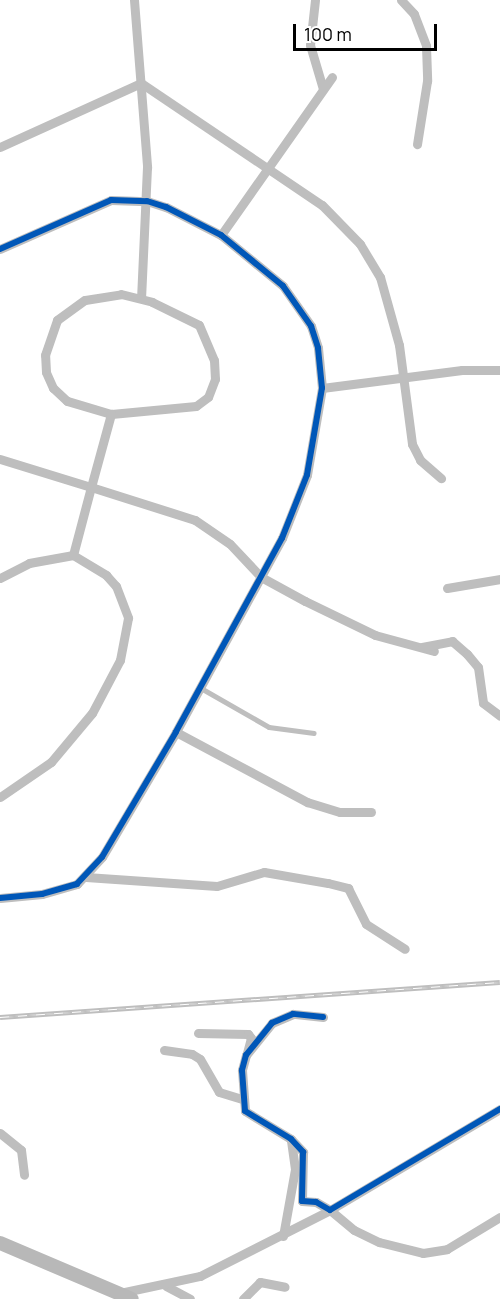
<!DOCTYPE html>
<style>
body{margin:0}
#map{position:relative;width:500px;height:1299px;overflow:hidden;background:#fff;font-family:Manrope,sans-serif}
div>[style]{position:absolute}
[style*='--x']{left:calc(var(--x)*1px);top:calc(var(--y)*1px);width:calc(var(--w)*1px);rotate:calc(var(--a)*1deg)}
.lane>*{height:4.5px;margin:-2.25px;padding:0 2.25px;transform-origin:2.25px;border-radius:2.25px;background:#bebebe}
.street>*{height:9px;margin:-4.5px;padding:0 4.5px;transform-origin:4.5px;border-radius:4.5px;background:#bebebe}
.secondary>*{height:14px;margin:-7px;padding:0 7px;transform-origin:7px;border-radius:7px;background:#b8b8b8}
.rail>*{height:5px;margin-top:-2.5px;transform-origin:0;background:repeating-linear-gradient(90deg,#fff 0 9px,#bebebe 0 18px);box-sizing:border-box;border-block:2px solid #bebebe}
.cycleway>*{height:6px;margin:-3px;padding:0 3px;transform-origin:3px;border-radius:3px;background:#0057b8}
span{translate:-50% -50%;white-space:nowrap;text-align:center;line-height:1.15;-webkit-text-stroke:4.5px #fff;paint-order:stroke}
.scale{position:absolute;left:293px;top:24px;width:144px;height:27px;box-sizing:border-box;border:3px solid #000;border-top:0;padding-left:8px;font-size:18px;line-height:21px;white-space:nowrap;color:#000;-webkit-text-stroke:4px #fff;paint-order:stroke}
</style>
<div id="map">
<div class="lane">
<i style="--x:201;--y:688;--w:78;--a:29.8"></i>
<i style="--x:269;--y:727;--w:45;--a:7.6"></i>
</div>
<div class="street">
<i style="--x:134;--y:0;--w:168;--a:85.5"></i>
<i style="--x:147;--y:167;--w:131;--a:92.6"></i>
<i style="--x:315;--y:0;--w:45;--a:96.3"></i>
<i style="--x:310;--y:45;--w:46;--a:73.5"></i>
<i style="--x:401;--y:0;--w:19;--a:47"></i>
<i style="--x:414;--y:14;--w:34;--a:69"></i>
<i style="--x:426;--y:46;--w:35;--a:88"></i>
<i style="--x:427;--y:81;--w:64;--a:99"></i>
<i style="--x:0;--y:147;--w:155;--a:-24.4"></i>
<i style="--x:141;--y:83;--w:218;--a:34"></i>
<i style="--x:322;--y:205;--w:54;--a:45.7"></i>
<i style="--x:360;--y:244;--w:39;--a:59"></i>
<i style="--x:380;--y:277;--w:71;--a:74.4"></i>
<i style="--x:399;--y:345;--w:100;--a:82.5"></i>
<i style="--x:412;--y:444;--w:18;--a:63"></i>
<i style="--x:420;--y:460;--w:28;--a:41"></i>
<i style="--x:221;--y:235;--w:193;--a:-54.9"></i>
<i style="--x:0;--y:249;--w:121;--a:-23.8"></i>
<i style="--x:111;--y:200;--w:36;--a:2"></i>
<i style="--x:147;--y:201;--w:20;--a:18"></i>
<i style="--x:166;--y:207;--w:62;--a:27"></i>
<i style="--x:221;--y:235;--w:80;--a:39.4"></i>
<i style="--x:283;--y:286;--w:49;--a:55"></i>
<i style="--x:311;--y:326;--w:23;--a:72"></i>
<i style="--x:318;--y:348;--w:40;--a:84.3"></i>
<i style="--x:322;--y:388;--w:88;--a:99.8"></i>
<i style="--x:307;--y:475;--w:68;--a:111.6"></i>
<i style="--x:282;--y:538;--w:221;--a:118.7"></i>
<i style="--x:176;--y:732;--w:145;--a:120.6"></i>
<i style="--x:102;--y:857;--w:37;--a:133"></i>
<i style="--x:77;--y:884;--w:36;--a:164"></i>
<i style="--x:42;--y:894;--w:42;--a:174.6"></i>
<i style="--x:121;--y:294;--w:32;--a:14"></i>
<i style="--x:152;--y:302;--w:52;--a:26.1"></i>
<i style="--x:199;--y:325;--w:38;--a:67"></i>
<i style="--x:214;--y:360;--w:19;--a:87"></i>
<i style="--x:215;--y:379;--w:19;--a:111"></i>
<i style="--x:208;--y:397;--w:15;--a:143"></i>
<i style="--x:196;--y:406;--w:85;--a:174.6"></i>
<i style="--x:111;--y:414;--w:46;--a:-163.5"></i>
<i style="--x:67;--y:401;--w:19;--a:-137"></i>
<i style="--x:53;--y:388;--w:17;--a:-114"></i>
<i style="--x:46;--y:372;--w:17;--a:-93"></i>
<i style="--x:45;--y:355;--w:37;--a:-71"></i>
<i style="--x:57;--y:320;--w:34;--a:-36"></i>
<i style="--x:85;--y:300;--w:36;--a:-9"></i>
<i style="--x:322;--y:388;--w:141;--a:-7.3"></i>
<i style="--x:462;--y:370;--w:38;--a:0"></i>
<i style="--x:0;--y:459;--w:95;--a:17.1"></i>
<i style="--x:91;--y:487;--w:76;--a:-74.7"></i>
<i style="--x:73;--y:555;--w:70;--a:-75.2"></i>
<i style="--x:91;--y:487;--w:109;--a:17.6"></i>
<i style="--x:195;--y:520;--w:42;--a:34.4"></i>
<i style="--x:230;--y:544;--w:45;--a:46.8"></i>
<i style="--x:261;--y:577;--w:50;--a:28.6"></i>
<i style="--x:305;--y:601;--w:78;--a:25.9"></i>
<i style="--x:375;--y:635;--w:61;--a:15.2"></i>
<i style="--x:0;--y:578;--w:33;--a:-27"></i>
<i style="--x:29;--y:563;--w:45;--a:-10.3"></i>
<i style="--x:73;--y:555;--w:39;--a:31"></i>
<i style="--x:106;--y:575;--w:15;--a:48"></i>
<i style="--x:116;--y:586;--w:34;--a:69"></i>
<i style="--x:128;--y:618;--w:43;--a:100.8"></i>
<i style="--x:120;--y:660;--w:60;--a:117.8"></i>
<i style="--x:92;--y:713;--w:64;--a:129.9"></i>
<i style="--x:51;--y:762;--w:62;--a:145.5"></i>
<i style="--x:447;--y:588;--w:54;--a:-9.6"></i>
<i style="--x:422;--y:647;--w:31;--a:-11"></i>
<i style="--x:452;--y:641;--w:20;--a:41"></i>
<i style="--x:467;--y:654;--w:17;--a:50"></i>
<i style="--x:478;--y:667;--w:36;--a:82"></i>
<i style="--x:483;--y:703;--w:21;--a:37"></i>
<i style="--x:176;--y:732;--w:149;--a:28.1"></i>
<i style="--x:307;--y:802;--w:34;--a:17"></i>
<i style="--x:340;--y:812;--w:31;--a:0"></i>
<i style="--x:86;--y:877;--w:131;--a:3.9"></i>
<i style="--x:217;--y:886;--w:49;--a:-16.6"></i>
<i style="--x:264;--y:872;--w:65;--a:9.8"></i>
<i style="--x:328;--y:883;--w:21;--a:14"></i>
<i style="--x:348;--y:888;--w:40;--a:63.4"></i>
<i style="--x:366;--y:924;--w:46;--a:32.7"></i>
<i style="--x:323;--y:1017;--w:30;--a:-174"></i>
<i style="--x:293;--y:1014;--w:23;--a:157"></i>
<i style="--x:272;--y:1023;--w:41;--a:129.1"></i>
<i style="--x:246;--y:1055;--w:16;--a:105"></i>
<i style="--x:242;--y:1070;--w:41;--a:85.8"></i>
<i style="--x:245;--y:1111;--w:54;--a:31.3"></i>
<i style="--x:291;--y:1139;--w:18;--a:47"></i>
<i style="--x:303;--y:1152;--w:49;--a:91.2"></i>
<i style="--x:302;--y:1201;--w:14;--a:4"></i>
<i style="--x:316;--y:1202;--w:16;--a:30"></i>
<i style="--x:330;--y:1210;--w:198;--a:-30.7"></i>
<i style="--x:198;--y:1033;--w:50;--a:1.1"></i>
<i style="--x:248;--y:1034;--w:5;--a:53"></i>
<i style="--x:251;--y:1038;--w:16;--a:105"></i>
<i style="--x:164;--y:1050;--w:28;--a:8"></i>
<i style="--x:192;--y:1054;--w:9;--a:32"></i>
<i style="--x:200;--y:1059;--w:38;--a:60"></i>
<i style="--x:219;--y:1092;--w:24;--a:17"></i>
<i style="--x:0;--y:1133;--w:27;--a:39"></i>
<i style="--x:21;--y:1150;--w:25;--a:83"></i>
<i style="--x:283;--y:1236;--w:68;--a:-79.8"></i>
<i style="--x:295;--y:1169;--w:30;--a:-98"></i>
<i style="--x:166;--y:1286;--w:27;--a:28"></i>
<i style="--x:120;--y:1293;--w:82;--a:-12"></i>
<i style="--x:200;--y:1276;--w:146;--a:-26.9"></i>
<i style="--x:330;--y:1210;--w:31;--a:40"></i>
<i style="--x:354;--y:1230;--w:28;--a:26"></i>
<i style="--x:379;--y:1242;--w:45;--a:14"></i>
<i style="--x:423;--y:1253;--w:24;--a:-9"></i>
<i style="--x:447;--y:1249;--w:62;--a:-31.1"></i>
<i style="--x:243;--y:1299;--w:24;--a:-45"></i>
<i style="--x:260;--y:1282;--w:25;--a:11"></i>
</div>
<div class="secondary">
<i style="--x:0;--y:1243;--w:143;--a:23"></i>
</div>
<div class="rail">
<i style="--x:0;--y:1017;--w:501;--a:-4"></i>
</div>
<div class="cycleway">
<i style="--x:0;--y:249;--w:121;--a:-23.8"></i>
<i style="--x:111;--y:200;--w:36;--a:2"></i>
<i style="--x:147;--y:201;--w:20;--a:18"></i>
<i style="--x:166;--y:207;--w:62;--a:27"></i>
<i style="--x:221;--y:235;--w:80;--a:39.4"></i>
<i style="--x:283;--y:286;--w:49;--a:55"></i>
<i style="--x:311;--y:326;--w:23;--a:72"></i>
<i style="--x:318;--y:348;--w:40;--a:84.3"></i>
<i style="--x:322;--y:388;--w:88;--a:99.8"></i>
<i style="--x:307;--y:475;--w:68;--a:111.6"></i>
<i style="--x:282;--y:538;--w:221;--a:118.7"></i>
<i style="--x:176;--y:732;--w:145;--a:120.6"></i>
<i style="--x:102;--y:857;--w:37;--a:133"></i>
<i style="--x:77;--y:884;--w:36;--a:164"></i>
<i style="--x:42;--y:894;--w:42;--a:174.6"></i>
<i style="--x:323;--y:1017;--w:30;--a:-174"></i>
<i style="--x:293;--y:1014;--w:23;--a:157"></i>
<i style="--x:272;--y:1023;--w:41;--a:129.1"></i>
<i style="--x:246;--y:1055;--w:16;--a:105"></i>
<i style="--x:242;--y:1070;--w:41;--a:85.8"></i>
<i style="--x:245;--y:1111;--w:54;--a:31.3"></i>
<i style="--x:291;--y:1139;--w:18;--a:47"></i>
<i style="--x:303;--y:1152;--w:49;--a:91.2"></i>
<i style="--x:302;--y:1201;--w:14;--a:4"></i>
<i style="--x:316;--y:1202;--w:16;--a:30"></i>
<i style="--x:330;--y:1210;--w:198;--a:-30.7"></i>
</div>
<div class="scale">100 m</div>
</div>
